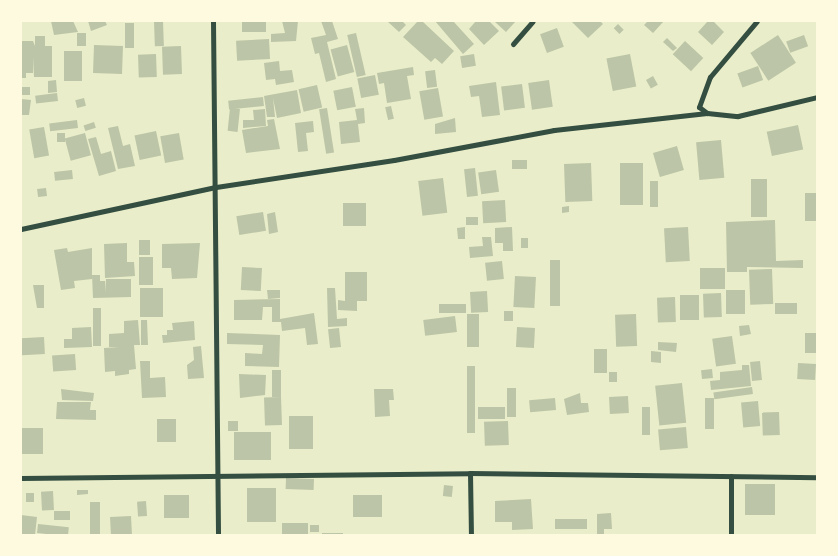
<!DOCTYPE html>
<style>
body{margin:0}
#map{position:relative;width:838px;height:556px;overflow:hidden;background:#e9edc9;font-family:"Golos Text",sans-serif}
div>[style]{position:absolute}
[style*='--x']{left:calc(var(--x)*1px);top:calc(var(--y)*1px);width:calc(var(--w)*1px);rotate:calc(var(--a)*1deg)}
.building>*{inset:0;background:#bcc5a7;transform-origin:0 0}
.minor>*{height:5px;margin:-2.5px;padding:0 2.5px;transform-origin:2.5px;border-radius:2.5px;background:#344e41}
span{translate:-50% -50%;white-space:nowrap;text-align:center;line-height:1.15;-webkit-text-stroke:4px #fefae0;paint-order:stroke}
.frame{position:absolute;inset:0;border:22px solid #fefae0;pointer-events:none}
</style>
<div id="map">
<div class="building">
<i style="clip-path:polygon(51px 21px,73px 21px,78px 32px,54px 35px)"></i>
<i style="clip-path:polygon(88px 21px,105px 21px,107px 25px,91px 31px)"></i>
<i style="left:163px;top:21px;width:25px;height:9px;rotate:88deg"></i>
<i style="clip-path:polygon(282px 21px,298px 21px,296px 41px,271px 42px,271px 34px,285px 33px)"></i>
<i style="clip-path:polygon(321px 21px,332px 21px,338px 39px,327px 42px,336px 79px,326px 82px,319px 53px,315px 54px,311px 38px,326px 35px)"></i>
<i style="clip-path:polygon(387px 21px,402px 21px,406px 25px,399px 32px)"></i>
<i style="clip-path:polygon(418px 21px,422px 21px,454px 51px,442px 64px,435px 58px,431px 62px,403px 37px)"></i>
<i style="clip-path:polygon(435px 21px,453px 21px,474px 44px,463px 54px)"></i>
<i style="clip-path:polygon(476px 21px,489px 21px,499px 31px,484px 45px,469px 29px)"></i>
<i style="clip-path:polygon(494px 21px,516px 21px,506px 32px)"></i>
<i style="clip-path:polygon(571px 21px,600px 21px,603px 24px,588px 38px)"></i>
<i style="clip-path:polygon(648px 21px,664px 21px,653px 33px,644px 25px)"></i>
<i style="clip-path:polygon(708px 21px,713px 21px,724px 32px,712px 45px,698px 32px)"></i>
<i style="left:266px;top:22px;width:10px;height:24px;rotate:90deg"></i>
<i style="left:125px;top:23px;width:9px;height:25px"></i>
<i style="left:618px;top:24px;width:8px;height:6px;rotate:45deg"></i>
<i style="left:557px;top:28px;width:20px;height:18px;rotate:70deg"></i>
<i style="left:77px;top:33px;width:9px;height:13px"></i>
<i style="left:356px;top:33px;width:43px;height:9px;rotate:77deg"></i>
<i style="left:778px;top:35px;width:33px;height:33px;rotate:57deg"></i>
<i style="left:804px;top:35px;width:12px;height:19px;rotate:70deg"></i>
<i style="clip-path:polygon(35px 36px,45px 36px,45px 46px,52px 46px,52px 77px,34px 77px,33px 57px,33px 73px,26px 73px,26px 78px,21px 78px,21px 41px,33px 41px,35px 46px)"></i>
<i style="clip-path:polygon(667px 38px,677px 48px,673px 51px,663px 42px)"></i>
<i style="left:269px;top:39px;width:20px;height:33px;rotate:87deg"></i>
<i style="left:685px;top:41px;width:25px;height:18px;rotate:43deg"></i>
<i style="left:94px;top:45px;width:29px;height:28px;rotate:2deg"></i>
<i style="left:347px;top:45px;width:28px;height:17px;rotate:75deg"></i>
<i style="left:181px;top:46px;width:28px;height:19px;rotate:88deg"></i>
<i style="left:64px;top:51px;width:18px;height:30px"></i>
<i style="left:156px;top:54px;width:23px;height:18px;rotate:88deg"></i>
<i style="left:474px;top:54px;width:12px;height:14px;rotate:81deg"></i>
<i style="left:630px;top:54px;width:33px;height:24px;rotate:79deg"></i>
<i style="clip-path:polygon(279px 61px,280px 71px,292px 70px,294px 82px,276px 85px,275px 79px,266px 80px,264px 63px)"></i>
<i style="left:758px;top:66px;width:15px;height:22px;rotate:70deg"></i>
<i style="clip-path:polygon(413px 67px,414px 75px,407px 76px,411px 99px,387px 103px,384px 83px,379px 84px,377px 73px)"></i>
<i style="left:435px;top:70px;width:17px;height:10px;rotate:83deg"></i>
<i style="left:375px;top:75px;width:20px;height:18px;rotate:79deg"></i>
<i style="left:653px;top:76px;width:10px;height:8px;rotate:61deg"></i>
<i style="clip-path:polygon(56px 80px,57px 92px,48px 93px,48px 81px)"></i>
<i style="left:549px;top:80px;width:27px;height:21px;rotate:82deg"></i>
<i style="clip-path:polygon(496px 82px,500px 115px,482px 117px,479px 96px,471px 97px,469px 86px)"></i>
<i style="left:522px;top:84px;width:24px;height:21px;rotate:83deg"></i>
<i style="left:317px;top:85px;width:23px;height:19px;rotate:77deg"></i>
<i style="left:30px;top:87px;width:8px;height:9px;rotate:90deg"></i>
<i style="left:352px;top:87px;width:20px;height:19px;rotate:79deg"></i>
<i style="left:438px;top:88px;width:29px;height:19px;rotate:80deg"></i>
<i style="clip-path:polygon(297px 90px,301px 113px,277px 118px,273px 98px,275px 117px,267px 117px,264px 96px)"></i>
<i style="left:57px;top:93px;width:8px;height:22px;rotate:83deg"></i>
<i style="left:263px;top:97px;width:9px;height:35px;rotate:84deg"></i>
<i style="left:84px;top:98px;width:8px;height:9px;rotate:76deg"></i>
<i style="clip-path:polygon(21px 99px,31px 100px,29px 115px,21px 115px)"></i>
<i style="left:391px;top:106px;width:13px;height:6px;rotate:77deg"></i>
<i style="left:230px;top:108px;width:10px;height:23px;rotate:6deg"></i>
<i style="left:327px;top:108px;width:45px;height:8px;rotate:81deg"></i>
<i style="clip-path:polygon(364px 108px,365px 123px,358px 124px,360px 142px,341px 144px,339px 122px,357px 120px,355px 109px)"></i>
<i style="clip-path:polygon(265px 109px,266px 126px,243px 128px,243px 120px,254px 120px,253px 110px)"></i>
<i style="clip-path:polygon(455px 118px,456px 132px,435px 134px,435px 124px)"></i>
<i style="clip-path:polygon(274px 119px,280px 149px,246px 153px,242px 130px,268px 126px,267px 120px)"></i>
<i style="left:77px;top:120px;width:8px;height:28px;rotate:83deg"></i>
<i style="clip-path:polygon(313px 121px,314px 132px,306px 133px,308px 151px,298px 152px,295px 123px)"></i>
<i style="left:94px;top:122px;width:6px;height:11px;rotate:72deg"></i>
<i style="left:798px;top:125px;width:25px;height:32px;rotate:78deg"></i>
<i style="clip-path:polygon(118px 126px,123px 146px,130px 144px,135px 166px,118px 169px,108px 128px)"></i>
<i style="left:44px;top:127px;width:29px;height:15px;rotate:80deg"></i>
<i style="left:156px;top:131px;width:25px;height:22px;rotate:78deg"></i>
<i style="left:65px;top:133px;width:9px;height:8px;rotate:90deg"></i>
<i style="left:85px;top:133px;width:23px;height:21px;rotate:75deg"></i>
<i style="left:179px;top:133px;width:27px;height:19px;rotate:80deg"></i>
<i style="clip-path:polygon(96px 137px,101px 154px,111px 151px,116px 171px,99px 176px,88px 139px)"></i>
<i style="left:721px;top:140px;width:38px;height:25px;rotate:85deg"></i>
<i style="left:677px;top:146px;width:25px;height:25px;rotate:74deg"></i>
<i style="left:527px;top:160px;width:9px;height:15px;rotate:90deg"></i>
<i style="left:591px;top:163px;width:38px;height:27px;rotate:88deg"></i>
<i style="left:620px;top:163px;width:23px;height:42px"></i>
<i style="left:475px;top:168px;width:28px;height:11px;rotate:84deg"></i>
<i style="left:72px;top:170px;width:9px;height:18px;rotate:84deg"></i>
<i style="left:496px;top:170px;width:22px;height:18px;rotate:82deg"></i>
<i style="left:443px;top:178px;width:35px;height:25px;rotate:83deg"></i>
<i style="left:751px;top:179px;width:16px;height:38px"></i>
<i style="left:650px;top:181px;width:8px;height:26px"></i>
<i style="left:46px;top:188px;width:8px;height:9px;rotate:83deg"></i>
<i style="left:817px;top:193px;width:28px;height:12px;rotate:90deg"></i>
<i style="left:505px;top:200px;width:22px;height:23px;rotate:87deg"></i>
<i style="left:366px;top:203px;width:23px;height:23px;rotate:90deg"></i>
<i style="clip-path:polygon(569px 206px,569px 212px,562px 213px,562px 207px)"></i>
<i style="left:263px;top:212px;width:19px;height:27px;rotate:81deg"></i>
<i style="clip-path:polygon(275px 212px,278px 232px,269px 234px,267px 214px)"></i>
<i style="left:478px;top:217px;width:8px;height:12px;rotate:90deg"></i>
<i style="clip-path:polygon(775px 220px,776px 261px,803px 260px,803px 268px,747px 267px,747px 272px,727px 272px,726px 222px)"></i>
<i style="clip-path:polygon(465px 227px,465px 239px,458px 239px,457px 228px)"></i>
<i style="clip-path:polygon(512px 227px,513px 251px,503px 251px,503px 243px,495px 243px,495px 228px)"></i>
<i style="left:688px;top:227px;width:34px;height:24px;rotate:87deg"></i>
<i style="clip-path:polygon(482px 237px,491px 237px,493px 256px,470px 258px,469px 247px,483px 246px)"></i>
<i style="left:521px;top:238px;width:7px;height:10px"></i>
<i style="left:139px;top:240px;width:11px;height:15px"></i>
<i style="clip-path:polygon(127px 243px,127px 262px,134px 262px,135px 276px,105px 278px,104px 244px)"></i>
<i style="clip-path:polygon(200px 243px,197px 278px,172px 279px,171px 268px,162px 268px,162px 244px)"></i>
<i style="clip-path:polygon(67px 248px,68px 252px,92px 248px,92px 279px,74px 281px,75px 288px,61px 290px,54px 250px)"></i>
<i style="left:139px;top:257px;width:14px;height:28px"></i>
<i style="left:550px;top:260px;width:10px;height:46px"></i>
<i style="left:502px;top:261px;width:18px;height:17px;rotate:84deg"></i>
<i style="left:242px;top:267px;width:20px;height:23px;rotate:3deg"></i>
<i style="left:700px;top:268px;width:25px;height:21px"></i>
<i style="left:772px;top:269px;width:35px;height:23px;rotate:88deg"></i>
<i style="clip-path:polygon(345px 272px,367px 272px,367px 301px,357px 301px,357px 311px,338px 310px,338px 300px,345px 301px)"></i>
<i style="clip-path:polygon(92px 275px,100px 275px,100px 281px,105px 281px,105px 293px,106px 279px,131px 279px,131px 297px,93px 298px)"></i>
<i style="left:515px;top:276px;width:21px;height:31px;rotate:3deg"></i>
<i style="clip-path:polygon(33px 285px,44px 285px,44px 308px,37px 308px)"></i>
<i style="left:140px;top:288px;width:23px;height:29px"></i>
<i style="clip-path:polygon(327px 288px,335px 288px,337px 319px,347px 318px,347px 326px,328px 327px)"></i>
<i style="clip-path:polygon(267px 290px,280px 290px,280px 298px,268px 299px)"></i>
<i style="left:745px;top:290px;width:24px;height:19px;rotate:90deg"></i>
<i style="left:487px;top:291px;width:21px;height:17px;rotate:87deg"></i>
<i style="left:721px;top:293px;width:24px;height:18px;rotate:88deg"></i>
<i style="left:680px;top:295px;width:19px;height:25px"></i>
<i style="left:675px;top:297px;width:25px;height:18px;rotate:88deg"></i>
<i style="clip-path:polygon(280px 299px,280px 319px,314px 313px,318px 344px,307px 345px,305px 328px,282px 331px,281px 322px,272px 322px,272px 307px,263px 307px,262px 320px,234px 320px,234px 300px)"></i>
<i style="left:775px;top:303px;width:22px;height:11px"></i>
<i style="left:466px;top:304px;width:9px;height:27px;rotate:90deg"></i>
<i style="left:93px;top:308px;width:8px;height:38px"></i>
<i style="left:504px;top:311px;width:9px;height:10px"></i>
<i style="left:467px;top:314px;width:12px;height:33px"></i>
<i style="left:636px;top:314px;width:32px;height:21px;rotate:88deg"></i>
<i style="left:455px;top:316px;width:16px;height:32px;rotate:83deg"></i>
<i style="clip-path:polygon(138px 320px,140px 345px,134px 345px,136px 369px,129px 370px,129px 374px,115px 376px,115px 371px,105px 372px,104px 348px,119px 347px,109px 347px,109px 334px,124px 333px,124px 321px)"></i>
<i style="clip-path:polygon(141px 320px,147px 320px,148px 345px,141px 345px)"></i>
<i style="clip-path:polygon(194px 321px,195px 340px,163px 343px,162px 335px,167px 335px,167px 330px,173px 330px,172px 323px)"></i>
<i style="clip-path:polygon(749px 325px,751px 334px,740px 336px,739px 326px)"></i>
<i style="clip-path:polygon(91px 327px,92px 347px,64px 348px,64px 339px,72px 339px,72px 328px)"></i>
<i style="left:517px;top:327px;width:18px;height:20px;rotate:3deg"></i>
<i style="left:339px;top:328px;width:19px;height:11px;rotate:84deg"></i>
<i style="clip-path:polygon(227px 333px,280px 335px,279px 367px,245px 366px,245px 353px,262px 354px,263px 345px,227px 344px)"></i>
<i style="left:805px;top:333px;width:12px;height:20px"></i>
<i style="left:732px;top:336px;width:28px;height:20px;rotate:82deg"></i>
<i style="left:44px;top:337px;width:17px;height:23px;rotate:87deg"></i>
<i style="clip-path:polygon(658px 342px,677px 343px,676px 352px,658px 350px)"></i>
<i style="clip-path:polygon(201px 346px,204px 378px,188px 379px,187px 365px,194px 360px,193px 347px)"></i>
<i style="left:594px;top:349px;width:13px;height:24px"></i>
<i style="clip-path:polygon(651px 351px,661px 352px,661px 363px,651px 362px)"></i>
<i style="left:75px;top:354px;width:16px;height:23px;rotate:86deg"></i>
<i style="clip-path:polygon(140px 361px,150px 361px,150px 378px,165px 377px,166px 397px,142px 398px)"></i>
<i style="left:760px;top:361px;width:19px;height:10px;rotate:84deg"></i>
<i style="left:798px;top:363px;width:18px;height:16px;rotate:3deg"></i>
<i style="clip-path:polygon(742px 365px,749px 365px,751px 386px,711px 390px,710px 381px,720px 380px,720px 372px,742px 370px)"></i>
<i style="left:467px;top:366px;width:8px;height:67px"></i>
<i style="left:712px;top:369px;width:9px;height:11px;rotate:84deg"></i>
<i style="left:272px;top:370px;width:9px;height:27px"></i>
<i style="left:609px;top:372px;width:8px;height:10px"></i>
<i style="clip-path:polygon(239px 374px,266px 375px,265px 395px,240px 398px)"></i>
<i style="left:682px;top:383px;width:40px;height:27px;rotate:84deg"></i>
<i style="left:752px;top:387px;width:7px;height:39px;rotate:82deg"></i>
<i style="left:507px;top:388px;width:9px;height:29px"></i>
<i style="clip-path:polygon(61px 389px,94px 393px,93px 401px,62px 400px)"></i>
<i style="clip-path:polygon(374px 389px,393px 389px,394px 400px,389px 400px,390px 416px,375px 417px)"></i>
<i style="clip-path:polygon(580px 393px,581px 403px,588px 403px,589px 412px,567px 415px,564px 399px)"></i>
<i style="left:628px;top:396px;width:17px;height:19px;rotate:87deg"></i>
<i style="left:281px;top:397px;width:28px;height:17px;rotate:88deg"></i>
<i style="left:555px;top:398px;width:12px;height:26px;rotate:85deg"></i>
<i style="left:705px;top:398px;width:9px;height:31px"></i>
<i style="left:758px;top:401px;width:25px;height:17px;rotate:85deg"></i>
<i style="clip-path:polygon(57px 402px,91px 402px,90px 410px,96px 410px,96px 420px,56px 419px)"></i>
<i style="left:505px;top:407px;width:12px;height:27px;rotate:90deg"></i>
<i style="left:642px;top:407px;width:8px;height:28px"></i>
<i style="left:779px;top:412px;width:23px;height:17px;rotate:88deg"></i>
<i style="left:289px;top:416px;width:24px;height:33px"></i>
<i style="left:157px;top:419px;width:19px;height:23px"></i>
<i style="left:228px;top:421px;width:10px;height:10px"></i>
<i style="left:508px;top:421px;width:24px;height:24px;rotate:88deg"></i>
<i style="left:686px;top:427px;width:21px;height:28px;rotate:85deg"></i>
<i style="left:21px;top:428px;width:22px;height:26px"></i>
<i style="left:234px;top:432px;width:37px;height:28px"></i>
<i style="left:286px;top:478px;width:28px;height:11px;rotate:2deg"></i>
<i style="left:775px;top:484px;width:31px;height:30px;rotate:90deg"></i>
<i style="left:444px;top:485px;width:9px;height:11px;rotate:6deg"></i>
<i style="left:247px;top:488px;width:29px;height:34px"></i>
<i style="clip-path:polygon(77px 490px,88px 490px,88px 494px,77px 495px)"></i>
<i style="left:53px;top:491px;width:19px;height:12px;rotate:87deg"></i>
<i style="left:26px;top:493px;width:8px;height:9px"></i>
<i style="left:189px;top:495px;width:23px;height:25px;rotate:90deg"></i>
<i style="left:353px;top:495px;width:29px;height:22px"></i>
<i style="clip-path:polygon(531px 499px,533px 529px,512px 530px,512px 522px,495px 522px,495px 501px)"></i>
<i style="left:146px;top:501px;width:15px;height:9px;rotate:86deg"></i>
<i style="left:90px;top:502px;width:10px;height:33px"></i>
<i style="left:54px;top:511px;width:16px;height:9px"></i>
<i style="clip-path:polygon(611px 513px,612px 529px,604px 529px,604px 535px,597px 535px,597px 514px)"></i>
<i style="clip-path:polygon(21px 515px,37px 517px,35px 535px,21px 534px)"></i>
<i style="left:131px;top:516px;width:18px;height:21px;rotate:87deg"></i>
<i style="left:587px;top:519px;width:10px;height:32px;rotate:90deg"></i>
<i style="left:282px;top:523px;width:26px;height:11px"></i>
<i style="left:38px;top:524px;width:31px;height:9px;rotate:6deg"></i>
<i style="left:310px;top:525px;width:9px;height:7px"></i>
<i style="left:322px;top:533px;width:21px;height:2px"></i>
</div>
<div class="minor">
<i style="--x:213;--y:21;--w:514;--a:89.44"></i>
<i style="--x:513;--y:44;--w:30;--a:-49"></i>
<i style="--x:707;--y:113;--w:10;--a:-143"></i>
<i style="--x:699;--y:107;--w:32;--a:-70"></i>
<i style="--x:710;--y:77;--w:73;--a:-50"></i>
<i style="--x:21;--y:229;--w:199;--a:-12.2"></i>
<i style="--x:216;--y:187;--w:180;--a:-8.6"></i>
<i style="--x:394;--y:160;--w:163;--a:-10.6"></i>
<i style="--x:554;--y:130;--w:154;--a:-6.3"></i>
<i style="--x:707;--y:113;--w:31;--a:6"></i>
<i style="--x:738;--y:116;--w:81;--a:-13.5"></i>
<i style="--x:470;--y:473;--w:62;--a:89.1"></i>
<i style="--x:731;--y:476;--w:59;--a:90"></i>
<i style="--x:21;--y:478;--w:449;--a:-0.6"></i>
<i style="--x:470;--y:473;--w:347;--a:0.7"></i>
</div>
<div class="frame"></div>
</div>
